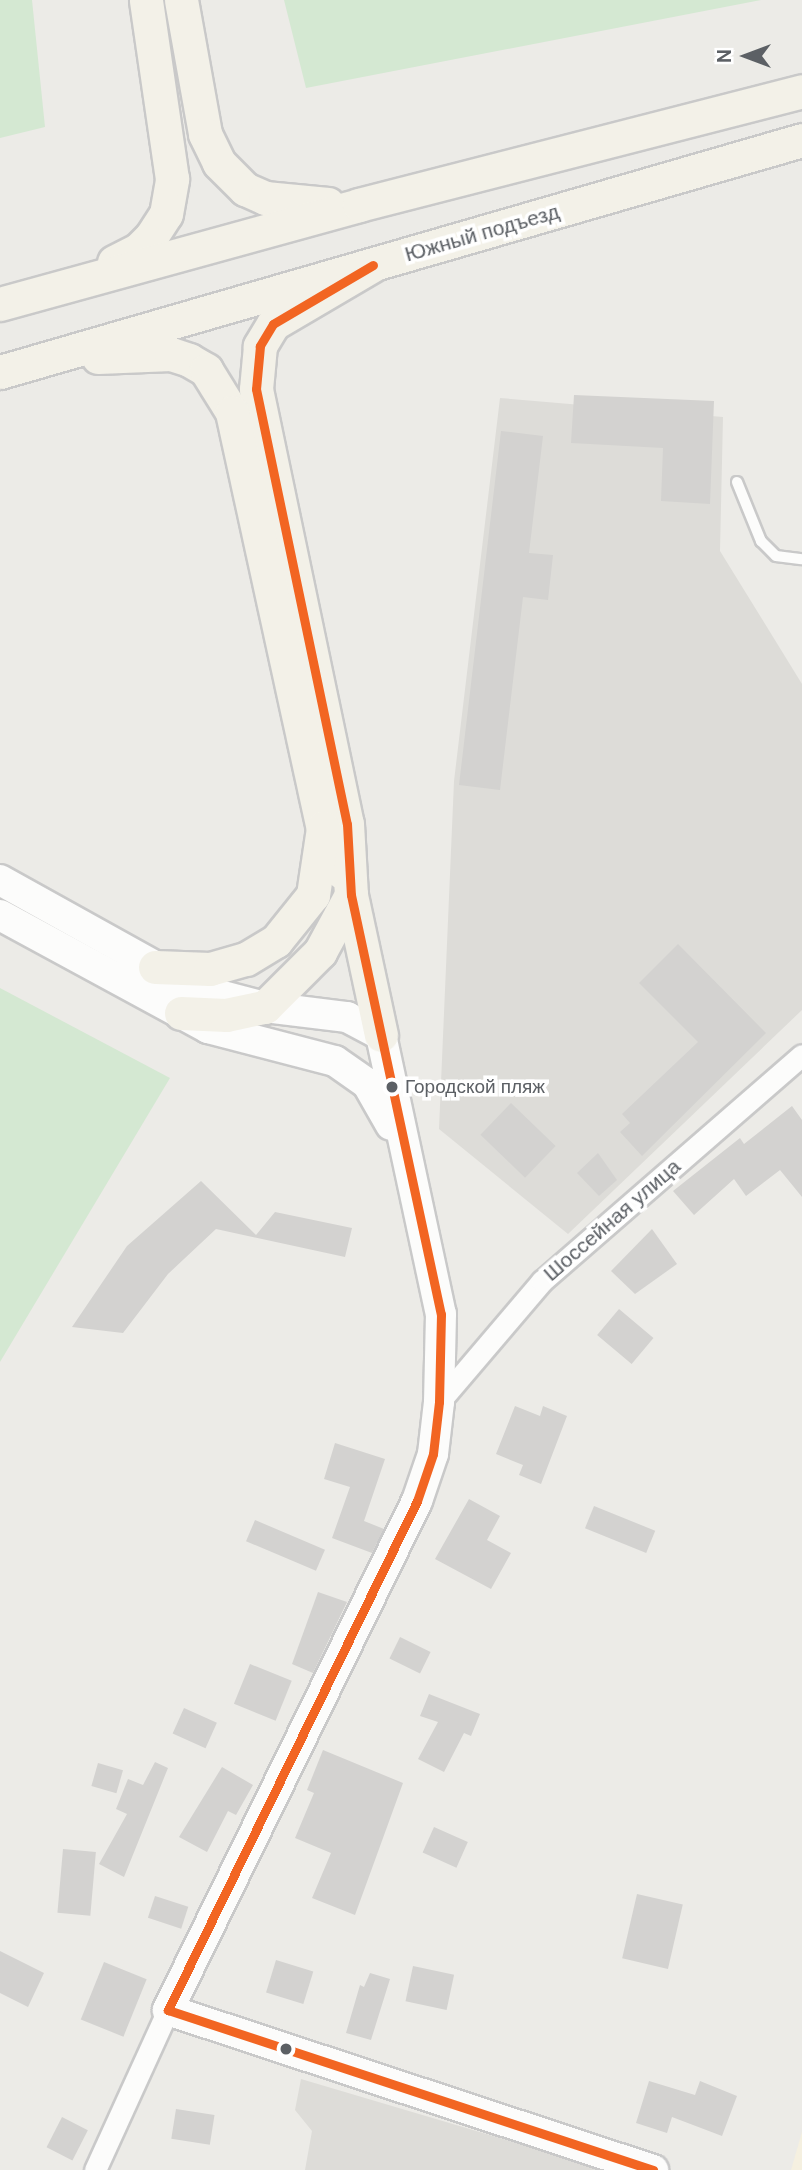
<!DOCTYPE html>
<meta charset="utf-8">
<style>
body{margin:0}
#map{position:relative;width:802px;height:2170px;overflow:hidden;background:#ecebe7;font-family:"DM Sans",sans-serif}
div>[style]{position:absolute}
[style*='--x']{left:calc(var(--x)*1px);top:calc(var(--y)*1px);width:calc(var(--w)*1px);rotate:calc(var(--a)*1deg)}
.commercial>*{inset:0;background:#f5f0e0}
.industrial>*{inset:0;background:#dddcd8}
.green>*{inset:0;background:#d4e8d2}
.building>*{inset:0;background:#d3d2d0;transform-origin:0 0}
.roads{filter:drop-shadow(2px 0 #c9c9c9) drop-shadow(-2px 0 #c9c9c9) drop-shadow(0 2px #c9c9c9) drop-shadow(0 -2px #c9c9c9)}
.service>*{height:10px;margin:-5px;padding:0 5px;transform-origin:5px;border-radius:5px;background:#fcfcfb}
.minor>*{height:21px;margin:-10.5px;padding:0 10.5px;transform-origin:10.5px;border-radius:10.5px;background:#fcfcfb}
.secondary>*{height:30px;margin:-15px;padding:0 15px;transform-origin:15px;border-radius:15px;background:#fcfcfb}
.primary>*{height:33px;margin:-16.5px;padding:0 16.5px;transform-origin:16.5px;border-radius:16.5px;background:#f3f1e8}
.bus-1>*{height:9px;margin:-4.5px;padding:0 4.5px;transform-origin:4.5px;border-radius:4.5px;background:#f26522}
.dots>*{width:19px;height:19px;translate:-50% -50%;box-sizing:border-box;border:4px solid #fff;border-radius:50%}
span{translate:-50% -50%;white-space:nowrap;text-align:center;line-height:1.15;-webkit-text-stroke:7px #fff;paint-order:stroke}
.bus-label{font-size:19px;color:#5c6065}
.left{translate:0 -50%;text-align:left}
.street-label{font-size:21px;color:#5c6065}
.north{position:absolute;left:711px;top:21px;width:70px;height:70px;-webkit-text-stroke:5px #fff;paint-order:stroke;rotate:270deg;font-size:19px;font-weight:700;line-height:28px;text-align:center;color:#5c6065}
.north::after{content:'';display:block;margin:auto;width:24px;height:32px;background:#5c6065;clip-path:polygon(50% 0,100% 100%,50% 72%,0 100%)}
</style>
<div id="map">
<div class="commercial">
<i style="clip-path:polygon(802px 2132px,802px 2170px,791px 2170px)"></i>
</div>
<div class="industrial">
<i style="clip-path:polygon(500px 398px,723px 417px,720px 551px,802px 684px,802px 1010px,568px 1234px,439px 1129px,454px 781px)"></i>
<i style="clip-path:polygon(301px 2079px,537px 2149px,602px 2170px,305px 2170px,312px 2131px,295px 2110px)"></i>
</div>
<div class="green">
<i style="clip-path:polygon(0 0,32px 0,45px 127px,0 138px)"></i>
<i style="clip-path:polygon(284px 0,761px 0,306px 88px)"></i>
<i style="clip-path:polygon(0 988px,170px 1078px,0 1362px)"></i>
</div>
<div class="building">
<i style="clip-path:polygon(574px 395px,714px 401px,710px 504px,661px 501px,663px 448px,571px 443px)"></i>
<i style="clip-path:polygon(501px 431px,543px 436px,529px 553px,553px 555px,548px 600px,523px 597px,500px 790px,459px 785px)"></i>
<i style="clip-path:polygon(678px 944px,766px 1033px,642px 1156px,620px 1132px,630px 1123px,622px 1114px,698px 1042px,639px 983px)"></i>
<i style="left:511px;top:1103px;width:62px;height:44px;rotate:44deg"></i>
<i style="clip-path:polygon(792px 1106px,802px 1120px,802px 1197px,780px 1170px,746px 1196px,734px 1179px,694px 1215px,673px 1191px,740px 1138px,744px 1144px)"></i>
<i style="clip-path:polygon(598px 1153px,617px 1180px,599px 1196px,577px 1173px)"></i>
<i style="clip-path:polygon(201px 1181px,256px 1235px,275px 1212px,352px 1228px,345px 1257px,216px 1229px,168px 1274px,123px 1333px,72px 1327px,127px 1246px)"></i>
<i style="clip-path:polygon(652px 1229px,677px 1264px,635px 1294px,611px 1271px)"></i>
<i style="left:619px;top:1309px;width:45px;height:34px;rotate:40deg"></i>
<i style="clip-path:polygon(515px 1406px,540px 1416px,543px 1406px,567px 1416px,541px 1484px,519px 1475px,523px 1465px,496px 1454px)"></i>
<i style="clip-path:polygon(335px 1443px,385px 1459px,364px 1521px,384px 1529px,372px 1553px,332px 1538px,350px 1487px,324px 1479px)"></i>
<i style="clip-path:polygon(469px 1499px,500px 1516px,487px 1540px,511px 1553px,491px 1589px,435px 1559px)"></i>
<i style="left:594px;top:1506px;width:66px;height:24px;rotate:22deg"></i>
<i style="left:255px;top:1520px;width:76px;height:23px;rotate:23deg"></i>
<i style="clip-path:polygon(318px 1592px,347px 1602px,313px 1673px,292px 1664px)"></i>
<i style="left:400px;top:1637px;width:34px;height:24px;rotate:26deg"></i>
<i style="left:250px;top:1664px;width:45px;height:43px;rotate:22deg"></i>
<i style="clip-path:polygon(429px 1694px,480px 1714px,471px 1736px,464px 1733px,444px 1772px,418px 1759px,438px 1722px,420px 1716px)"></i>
<i style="left:184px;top:1708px;width:36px;height:28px;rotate:24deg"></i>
<i style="clip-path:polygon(323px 1750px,403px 1783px,355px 1915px,312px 1898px,331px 1853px,295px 1838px,314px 1793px,307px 1790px)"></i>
<i style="clip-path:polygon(155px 1762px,168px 1768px,124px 1877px,99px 1864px,127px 1814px,116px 1809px,128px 1779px,143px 1785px)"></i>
<i style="left:98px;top:1763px;width:26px;height:24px;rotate:16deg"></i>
<i style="clip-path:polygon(222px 1767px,253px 1785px,236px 1815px,228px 1811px,207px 1852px,179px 1837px)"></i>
<i style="left:434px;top:1827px;width:37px;height:28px;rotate:24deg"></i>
<i style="left:63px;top:1849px;width:33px;height:64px;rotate:5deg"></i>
<i style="left:637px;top:1894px;width:47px;height:66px;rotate:13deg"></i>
<i style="left:155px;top:1896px;width:35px;height:23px;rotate:18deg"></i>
<i style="clip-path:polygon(0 1951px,44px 1973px,28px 2007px,0 1993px)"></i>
<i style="left:276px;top:1960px;width:39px;height:34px;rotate:17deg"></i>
<i style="left:104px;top:1962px;width:46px;height:62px;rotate:22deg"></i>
<i style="left:413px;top:1966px;width:42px;height:36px;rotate:12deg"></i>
<i style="clip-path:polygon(370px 1973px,390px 1979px,371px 2040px,346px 2033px,360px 1985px,364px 1987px)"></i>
<i style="clip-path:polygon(649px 2081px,695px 2095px,700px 2081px,737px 2096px,722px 2136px,672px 2117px,667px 2133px,636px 2123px)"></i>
<i style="left:176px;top:2109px;width:39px;height:30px;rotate:9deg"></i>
<i style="left:62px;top:2117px;width:29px;height:34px;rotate:27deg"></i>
</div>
<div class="roads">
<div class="service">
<i style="--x:737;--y:482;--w:64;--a:67.9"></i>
<i style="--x:761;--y:541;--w:21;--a:45"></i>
<i style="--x:776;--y:556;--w:26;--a:7"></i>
</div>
<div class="minor">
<i style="--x:439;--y:1402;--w:159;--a:-49.6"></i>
<i style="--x:542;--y:1281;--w:344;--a:-41"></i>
<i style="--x:95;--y:2170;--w:176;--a:-65.5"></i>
</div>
<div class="secondary">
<i style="--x:0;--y:880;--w:224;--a:29.1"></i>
<i style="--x:196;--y:989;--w:71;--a:14.6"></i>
<i style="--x:265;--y:1007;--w:83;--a:7"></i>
<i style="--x:347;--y:1017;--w:38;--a:28"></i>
<i style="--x:381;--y:1035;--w:285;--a:77.9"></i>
<i style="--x:441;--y:1314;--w:88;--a:91.3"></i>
<i style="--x:439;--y:1402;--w:52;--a:96.6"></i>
<i style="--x:433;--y:1454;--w:50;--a:108.8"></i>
<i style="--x:417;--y:1501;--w:567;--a:116.07"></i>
<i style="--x:168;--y:2010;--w:511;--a:18.26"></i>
<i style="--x:0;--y:915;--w:237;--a:28.5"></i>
<i style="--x:208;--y:1028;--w:131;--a:14.6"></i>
<i style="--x:335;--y:1061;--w:39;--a:35"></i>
<i style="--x:367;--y:1083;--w:48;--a:60.3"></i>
</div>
<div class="primary">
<i style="--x:181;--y:0;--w:136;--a:79.8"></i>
<i style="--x:205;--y:134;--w:32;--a:64"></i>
<i style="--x:219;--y:163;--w:37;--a:45"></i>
<i style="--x:245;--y:189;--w:22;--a:24"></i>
<i style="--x:265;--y:198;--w:63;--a:5.4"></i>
<i style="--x:114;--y:262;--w:27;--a:-27"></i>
<i style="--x:138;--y:250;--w:18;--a:-45"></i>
<i style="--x:151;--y:237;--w:27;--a:-57"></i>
<i style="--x:166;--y:214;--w:36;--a:-80"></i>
<i style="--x:172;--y:179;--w:181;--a:-98.3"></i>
<i style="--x:373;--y:265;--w:116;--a:149.5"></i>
<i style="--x:273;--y:324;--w:26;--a:121"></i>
<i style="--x:260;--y:346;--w:43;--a:95.3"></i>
<i style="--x:256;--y:389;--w:444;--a:78.2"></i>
<i style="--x:347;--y:824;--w:71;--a:86.8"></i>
<i style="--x:351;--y:895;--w:143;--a:77.9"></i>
<i style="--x:0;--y:304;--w:372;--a:-15.4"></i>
<i style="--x:359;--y:205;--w:457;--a:-14.4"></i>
<i style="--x:98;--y:357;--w:73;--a:-2.4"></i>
<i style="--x:171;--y:354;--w:19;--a:18"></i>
<i style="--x:189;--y:360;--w:20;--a:30"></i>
<i style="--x:206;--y:370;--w:49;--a:58.2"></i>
<i style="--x:232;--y:412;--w:426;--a:77.7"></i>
<i style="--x:323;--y:828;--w:48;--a:66.6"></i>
<i style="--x:0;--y:372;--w:835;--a:-16.13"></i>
<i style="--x:155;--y:967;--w:55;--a:2.1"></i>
<i style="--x:210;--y:969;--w:37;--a:-16"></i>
<i style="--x:246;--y:959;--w:35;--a:-31"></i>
<i style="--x:276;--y:941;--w:59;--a:-51.2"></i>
<i style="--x:313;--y:895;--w:68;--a:-81.5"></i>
<i style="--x:181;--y:1013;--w:45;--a:2.5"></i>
<i style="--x:226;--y:1015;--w:40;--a:-12"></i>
<i style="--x:265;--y:1007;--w:78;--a:-45"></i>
<i style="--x:320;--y:952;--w:65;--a:-61.5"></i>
</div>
</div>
<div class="bus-1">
<i style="--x:373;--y:265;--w:116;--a:149.5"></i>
<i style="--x:273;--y:324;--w:26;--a:121"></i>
<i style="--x:260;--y:346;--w:43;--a:95.3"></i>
<i style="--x:256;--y:389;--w:444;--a:78.2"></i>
<i style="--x:347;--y:824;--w:71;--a:86.8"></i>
<i style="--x:351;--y:895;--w:429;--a:77.9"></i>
<i style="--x:441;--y:1314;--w:88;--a:91.3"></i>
<i style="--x:439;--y:1402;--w:52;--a:96.6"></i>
<i style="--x:433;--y:1454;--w:50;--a:108.8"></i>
<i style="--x:417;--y:1501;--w:567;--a:116.07"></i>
<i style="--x:168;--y:2010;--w:511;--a:18.26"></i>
</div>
<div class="dots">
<i style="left:392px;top:1087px;background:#5c6065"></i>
<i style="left:286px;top:2049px;background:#5c6065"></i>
</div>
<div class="bus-label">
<span class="left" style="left:405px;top:1087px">Городской пляж</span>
</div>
<div class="street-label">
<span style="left:482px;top:233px;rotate:-16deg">Южный подъезд</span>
<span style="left:612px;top:1220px;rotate:-41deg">Шоссейная улица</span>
</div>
<div class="north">N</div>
</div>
